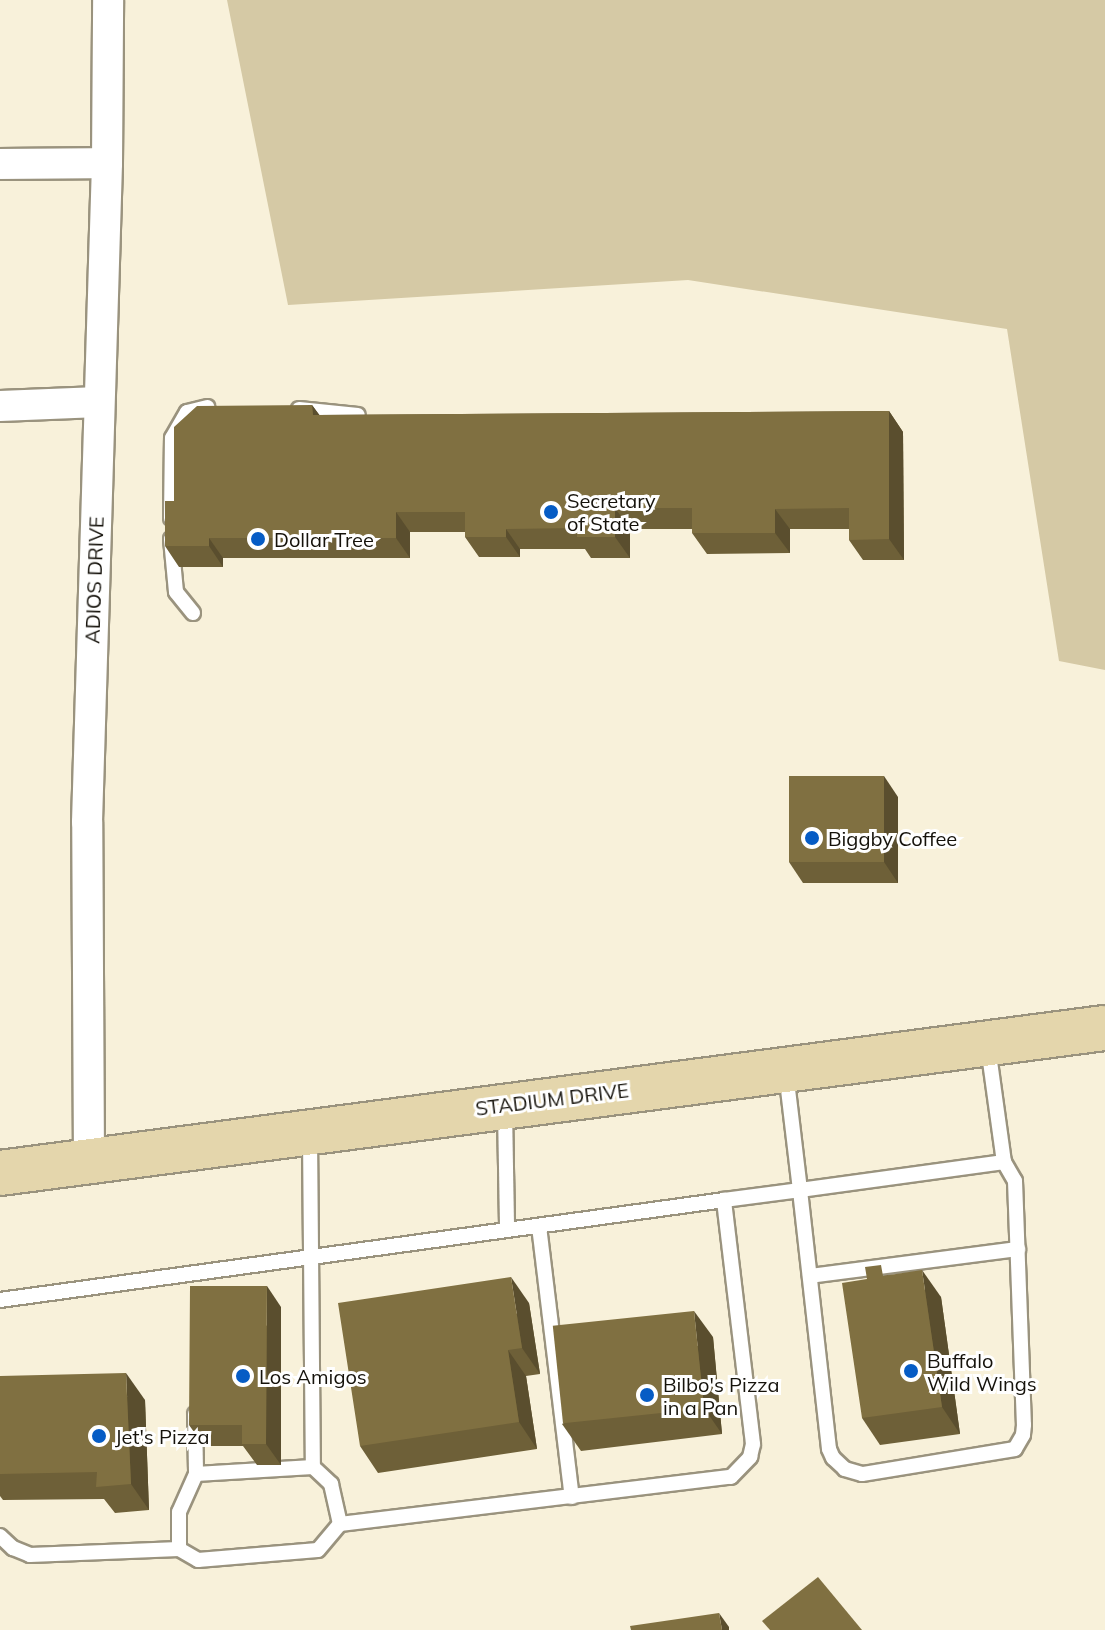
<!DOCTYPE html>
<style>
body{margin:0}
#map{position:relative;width:1105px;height:1630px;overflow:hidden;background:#f8f1da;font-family:Mulish,sans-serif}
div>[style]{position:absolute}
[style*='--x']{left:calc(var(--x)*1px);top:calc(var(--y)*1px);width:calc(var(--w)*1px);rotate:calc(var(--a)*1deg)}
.green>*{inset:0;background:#d5c9a5}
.roads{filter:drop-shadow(2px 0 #9a937e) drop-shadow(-2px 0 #9a937e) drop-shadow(0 2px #9a937e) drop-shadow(0 -2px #9a937e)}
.lane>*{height:14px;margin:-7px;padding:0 7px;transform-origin:7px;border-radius:7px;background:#fff}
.street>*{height:30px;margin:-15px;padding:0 15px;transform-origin:15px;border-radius:15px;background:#fff}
.primary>*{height:44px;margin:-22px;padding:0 22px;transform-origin:22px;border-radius:22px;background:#e4d6ac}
.wall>*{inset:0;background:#6e6038}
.shaded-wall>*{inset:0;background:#5a4e2e}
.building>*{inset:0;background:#807041;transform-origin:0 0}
.dots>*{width:22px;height:22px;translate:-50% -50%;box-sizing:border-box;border:4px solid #fff;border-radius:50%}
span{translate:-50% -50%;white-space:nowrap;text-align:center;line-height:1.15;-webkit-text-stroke:6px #fff;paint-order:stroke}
.poi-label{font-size:20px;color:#15120b}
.left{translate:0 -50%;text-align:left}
.street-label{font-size:20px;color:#15120b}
</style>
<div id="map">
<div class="green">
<i style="clip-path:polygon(227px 0,1105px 0,1105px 670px,1059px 661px,1007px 329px,688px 280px,288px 305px)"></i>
</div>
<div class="roads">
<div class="lane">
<i style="--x:299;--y:409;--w:59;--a:5.8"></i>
<i style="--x:171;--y:518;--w:80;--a:-89.3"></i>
<i style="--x:172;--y:438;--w:30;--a:-60"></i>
<i style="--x:187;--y:412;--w:21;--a:-14"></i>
<i style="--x:171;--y:539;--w:53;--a:84.6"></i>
<i style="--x:176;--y:592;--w:27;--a:51"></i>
<i style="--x:988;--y:1047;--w:116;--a:82.1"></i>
<i style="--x:505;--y:1110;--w:120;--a:89"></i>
<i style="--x:310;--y:1136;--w:331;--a:89.5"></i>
<i style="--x:313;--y:1467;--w:25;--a:43"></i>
<i style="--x:331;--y:1484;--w:41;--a:77.3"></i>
<i style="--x:539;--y:1226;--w:273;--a:83.1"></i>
<i style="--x:810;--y:1276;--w:210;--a:-7.4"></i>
<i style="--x:0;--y:1300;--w:731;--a:-7.86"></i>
<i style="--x:724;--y:1200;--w:77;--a:-7.5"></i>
<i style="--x:800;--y:1190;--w:206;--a:-7.8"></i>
<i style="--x:1004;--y:1162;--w:22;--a:60"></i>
<i style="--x:1015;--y:1181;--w:244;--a:87.9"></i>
<i style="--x:1024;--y:1425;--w:10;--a:96"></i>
<i style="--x:1023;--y:1435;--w:16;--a:120"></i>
<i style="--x:1015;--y:1449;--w:155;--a:170.7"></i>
<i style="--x:862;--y:1474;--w:18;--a:-164"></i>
<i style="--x:845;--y:1469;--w:16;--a:-137"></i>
<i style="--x:833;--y:1458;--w:10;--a:-114"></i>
<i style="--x:829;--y:1449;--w:261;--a:-96.4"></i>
<i style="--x:800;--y:1190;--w:118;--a:-96.8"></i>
<i style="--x:195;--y:1414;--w:60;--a:89"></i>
<i style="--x:0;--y:1536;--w:18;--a:43"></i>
<i style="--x:13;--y:1548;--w:18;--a:22"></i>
<i style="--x:30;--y:1555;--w:149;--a:-2.3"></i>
<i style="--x:179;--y:1549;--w:22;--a:30"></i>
<i style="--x:198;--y:1560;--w:120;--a:-4.8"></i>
<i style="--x:318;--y:1550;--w:34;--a:-50"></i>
<i style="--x:340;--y:1524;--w:394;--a:-6.9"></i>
<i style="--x:731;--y:1477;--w:28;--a:-46"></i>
<i style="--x:750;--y:1457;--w:13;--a:-77"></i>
<i style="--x:753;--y:1444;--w:246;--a:-96.8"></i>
<i style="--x:179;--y:1549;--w:37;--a:-90"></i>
<i style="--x:179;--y:1512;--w:42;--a:-65.9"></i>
<i style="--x:196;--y:1474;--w:117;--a:-3.4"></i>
</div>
<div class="street">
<i style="--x:0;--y:164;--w:107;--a:-0.5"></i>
<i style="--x:0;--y:406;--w:99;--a:-2.3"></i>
<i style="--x:89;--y:1161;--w:339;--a:-90.3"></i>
<i style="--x:87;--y:822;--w:659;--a:-88.26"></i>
<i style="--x:107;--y:163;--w:163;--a:-89.6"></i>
</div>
<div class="primary">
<i style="--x:0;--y:1173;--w:1114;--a:-7.48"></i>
</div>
</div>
<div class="wall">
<i style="clip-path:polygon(312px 405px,319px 415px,889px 411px,903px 432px,904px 560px,863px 560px,849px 540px,849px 529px,790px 529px,790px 553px,707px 554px,692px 533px,692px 529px,630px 529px,630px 558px,591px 558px,585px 549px,520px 549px,520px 557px,479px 557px,465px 537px,465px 532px,410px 532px,410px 558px,223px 558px,223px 567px,179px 567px,165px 546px,174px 501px)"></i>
<i style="clip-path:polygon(898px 797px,898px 883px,803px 883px,789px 862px)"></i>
<i style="clip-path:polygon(888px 1275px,941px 1297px,960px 1434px,880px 1445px,862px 1418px,867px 1279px)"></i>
<i style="clip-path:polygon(529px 1303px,540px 1374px,526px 1376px,537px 1449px,378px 1473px,360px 1446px)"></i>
<i style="clip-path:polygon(281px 1307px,281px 1465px,257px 1465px,243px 1446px,204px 1446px,189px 1425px)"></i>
<i style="clip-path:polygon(713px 1337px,722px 1434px,581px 1451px,562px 1424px)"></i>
<i style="clip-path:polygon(0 1376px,145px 1400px,149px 1510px,115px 1513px,104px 1499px,3px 1500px,0 1496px)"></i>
</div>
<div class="shaded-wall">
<i style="clip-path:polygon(312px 405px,327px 425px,313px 415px)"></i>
<i style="clip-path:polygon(889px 411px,903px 432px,904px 560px,889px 539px)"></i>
<i style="clip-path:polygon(615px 508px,630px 529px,630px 558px,615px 537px)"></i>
<i style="clip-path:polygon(775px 509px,790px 529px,790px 553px,775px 533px)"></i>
<i style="clip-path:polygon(396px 512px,410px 532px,410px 558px,396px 538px)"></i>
<i style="clip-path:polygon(506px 529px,520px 549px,520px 557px,506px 537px)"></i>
<i style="clip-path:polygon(209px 538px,223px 558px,223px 567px,209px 546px)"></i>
<i style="clip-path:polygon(884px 776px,898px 797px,898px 883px,884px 862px)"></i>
<i style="clip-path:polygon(922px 1270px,941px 1297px,960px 1434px,942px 1407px)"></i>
<i style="clip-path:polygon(511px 1277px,529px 1303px,540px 1374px,522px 1348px)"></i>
<i style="clip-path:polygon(267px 1286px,281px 1307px,281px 1465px,266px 1444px)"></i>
<i style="clip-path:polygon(694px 1311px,713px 1337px,722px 1434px,704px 1408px)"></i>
<i style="clip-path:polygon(508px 1350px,526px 1376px,537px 1449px,519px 1422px)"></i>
<i style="clip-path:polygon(126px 1373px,145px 1400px,149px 1510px,131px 1484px)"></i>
<i style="clip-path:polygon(719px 1613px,729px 1627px,729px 1630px,722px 1630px)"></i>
</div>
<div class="building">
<i style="clip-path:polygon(312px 405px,313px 415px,889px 411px,889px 539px,849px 540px,849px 508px,775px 509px,775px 533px,692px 533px,692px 508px,615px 508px,615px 537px,577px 537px,577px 528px,506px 529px,506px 537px,465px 537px,465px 512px,396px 512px,396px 538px,209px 538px,209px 546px,165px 546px,165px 501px,174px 501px,174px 427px,197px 406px)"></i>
<i style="left:789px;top:776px;width:95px;height:86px"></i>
<i style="clip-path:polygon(881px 1265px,883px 1276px,922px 1270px,942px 1407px,862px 1418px,842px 1283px,867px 1279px,865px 1267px)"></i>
<i style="clip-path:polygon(511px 1277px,522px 1348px,508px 1350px,519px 1422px,360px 1446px,338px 1303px)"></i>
<i style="clip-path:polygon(190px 1286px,267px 1286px,266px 1444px,242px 1444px,242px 1425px,189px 1425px)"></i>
<i style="left:694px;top:1311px;width:98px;height:142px;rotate:84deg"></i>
<i style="clip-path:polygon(126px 1373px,131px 1484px,96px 1487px,97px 1472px,0 1474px,0 1376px)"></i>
<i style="clip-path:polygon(818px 1577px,862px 1630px,770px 1630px,762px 1621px)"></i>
<i style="clip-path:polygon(719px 1613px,722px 1630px,631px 1630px,630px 1626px)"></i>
</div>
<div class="dots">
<i style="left:551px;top:512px;background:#065cc5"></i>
<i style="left:258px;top:539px;background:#065cc5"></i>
<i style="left:812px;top:838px;background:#065cc5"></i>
<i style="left:911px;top:1371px;background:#065cc5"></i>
<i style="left:243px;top:1376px;background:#065cc5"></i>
<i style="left:647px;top:1395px;background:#065cc5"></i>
<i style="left:99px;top:1436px;background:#065cc5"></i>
</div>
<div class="poi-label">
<span class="left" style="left:567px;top:512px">Secretary<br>of State</span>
<span class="left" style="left:274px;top:539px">Dollar Tree</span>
<span class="left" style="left:828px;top:838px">Biggby Coffee</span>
<span class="left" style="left:927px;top:1372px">Buffalo<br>Wild Wings</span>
<span class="left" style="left:259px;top:1376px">Los Amigos</span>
<span class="left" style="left:663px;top:1396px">Bilbo's Pizza<br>in a Pan</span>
<span class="left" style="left:115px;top:1436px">Jet's Pizza</span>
</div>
<div class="street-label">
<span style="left:94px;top:580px;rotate:-88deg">ADIOS DRIVE</span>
<span style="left:552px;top:1099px;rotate:-7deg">STADIUM DRIVE</span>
</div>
</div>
